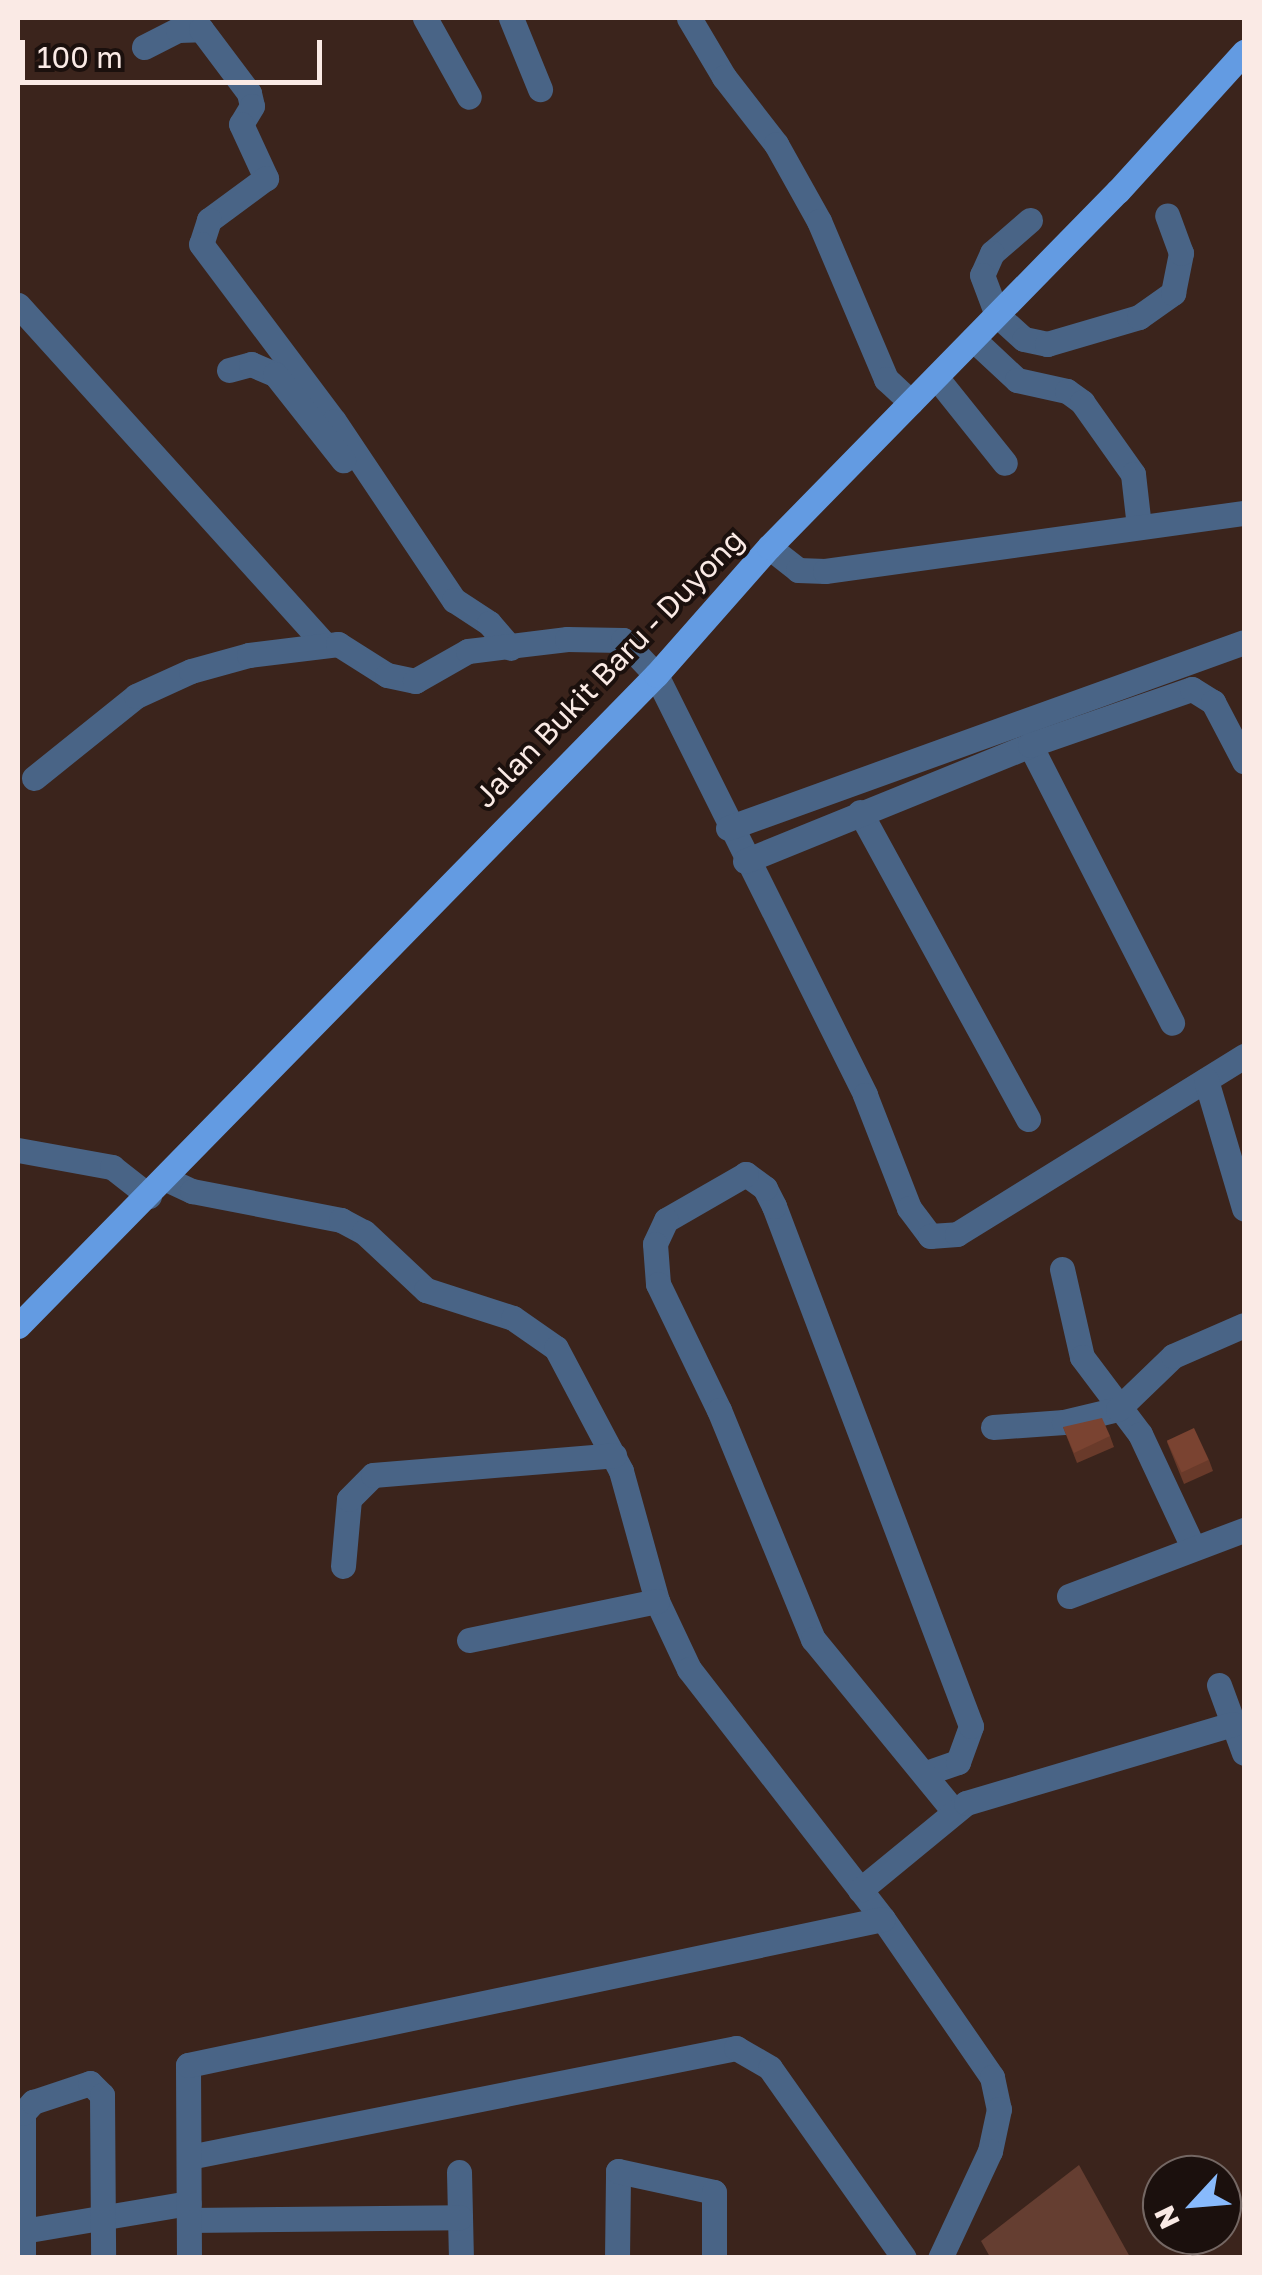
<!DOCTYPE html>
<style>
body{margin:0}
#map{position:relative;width:1262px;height:2275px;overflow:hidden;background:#3b241c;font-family:"Golos Text",sans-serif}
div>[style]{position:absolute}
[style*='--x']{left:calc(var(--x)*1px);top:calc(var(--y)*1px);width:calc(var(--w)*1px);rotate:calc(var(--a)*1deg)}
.green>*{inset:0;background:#653e31}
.minor>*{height:25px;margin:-12.5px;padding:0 12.5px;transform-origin:12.5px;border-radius:12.5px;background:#496486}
.major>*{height:25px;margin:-12.5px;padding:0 12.5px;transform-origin:12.5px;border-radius:12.5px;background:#639be2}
.wall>*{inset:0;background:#693a2a}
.building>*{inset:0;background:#7a4331;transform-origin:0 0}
span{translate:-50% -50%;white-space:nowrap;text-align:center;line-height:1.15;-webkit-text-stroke:8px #1b100d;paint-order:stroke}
.street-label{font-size:30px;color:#faeae5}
.frame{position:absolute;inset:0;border:20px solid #faeae5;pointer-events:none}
.north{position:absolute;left:1142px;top:2155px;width:100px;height:100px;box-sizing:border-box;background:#1b100d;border:2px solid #746763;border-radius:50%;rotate:244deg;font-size:28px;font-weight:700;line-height:40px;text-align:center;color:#faeae5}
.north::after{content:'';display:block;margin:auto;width:35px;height:45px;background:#88bafc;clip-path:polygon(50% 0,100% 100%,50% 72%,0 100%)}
.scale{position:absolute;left:20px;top:40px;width:302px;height:45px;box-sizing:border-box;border:5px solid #faeae5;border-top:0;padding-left:12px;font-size:30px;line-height:35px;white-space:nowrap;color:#faeae5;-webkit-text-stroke:8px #1b100d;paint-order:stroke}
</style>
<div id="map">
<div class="green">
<i style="clip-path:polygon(1079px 2165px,1130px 2257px,990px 2257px,981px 2241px)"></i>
</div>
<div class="minor">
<i style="--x:425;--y:18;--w:90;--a:60.9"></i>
<i style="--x:511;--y:18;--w:77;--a:67.8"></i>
<i style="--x:689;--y:18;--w:69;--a:59.3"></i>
<i style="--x:724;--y:77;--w:85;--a:52.2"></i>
<i style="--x:776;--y:144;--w:88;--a:60.8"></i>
<i style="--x:819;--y:221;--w:172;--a:67"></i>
<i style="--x:886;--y:379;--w:34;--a:43"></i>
<i style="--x:144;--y:47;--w:38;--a:-27"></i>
<i style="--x:178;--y:30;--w:23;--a:-2"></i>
<i style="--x:201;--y:29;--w:80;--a:53.1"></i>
<i style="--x:249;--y:93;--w:13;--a:77"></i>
<i style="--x:252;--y:106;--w:21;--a:121"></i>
<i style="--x:241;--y:124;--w:60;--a:65.2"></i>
<i style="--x:266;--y:178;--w:71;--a:143.6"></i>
<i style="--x:209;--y:220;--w:25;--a:108"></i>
<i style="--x:201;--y:244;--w:221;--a:53.1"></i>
<i style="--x:334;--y:421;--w:216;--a:56.2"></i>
<i style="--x:454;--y:600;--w:42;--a:33.3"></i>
<i style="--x:489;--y:623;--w:33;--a:49"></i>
<i style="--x:1030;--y:220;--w:50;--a:139"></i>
<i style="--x:992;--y:253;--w:24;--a:114"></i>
<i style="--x:982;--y:275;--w:43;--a:69.4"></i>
<i style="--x:997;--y:315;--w:36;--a:42"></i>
<i style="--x:1024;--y:339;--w:24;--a:12"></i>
<i style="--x:1047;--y:344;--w:96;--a:-16.4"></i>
<i style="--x:1139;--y:317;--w:42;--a:-35.2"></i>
<i style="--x:1173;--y:293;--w:41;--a:-78.7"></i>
<i style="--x:1181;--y:253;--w:40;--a:-110.2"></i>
<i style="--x:18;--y:305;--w:455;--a:47.9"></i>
<i style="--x:973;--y:339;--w:60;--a:43"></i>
<i style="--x:1017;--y:380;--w:51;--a:12.4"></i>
<i style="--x:1067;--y:391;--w:19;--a:36"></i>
<i style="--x:1082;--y:402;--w:88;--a:54.7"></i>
<i style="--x:1133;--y:474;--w:53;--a:83.5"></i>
<i style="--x:229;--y:370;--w:23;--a:-15"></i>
<i style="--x:251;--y:364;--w:26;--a:23"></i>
<i style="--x:275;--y:374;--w:110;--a:51.7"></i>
<i style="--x:936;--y:377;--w:110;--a:51.3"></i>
<i style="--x:769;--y:547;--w:37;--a:38"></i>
<i style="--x:798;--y:570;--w:27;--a:2"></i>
<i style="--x:825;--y:571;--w:423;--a:-7.9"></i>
<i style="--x:1030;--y:745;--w:312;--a:62.9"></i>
<i style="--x:34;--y:778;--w:131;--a:-38.8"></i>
<i style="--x:136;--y:696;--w:60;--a:-24.4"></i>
<i style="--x:191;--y:671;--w:60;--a:-15.4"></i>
<i style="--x:249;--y:655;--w:90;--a:-7"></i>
<i style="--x:338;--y:644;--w:58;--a:32.3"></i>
<i style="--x:387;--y:675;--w:29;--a:12"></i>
<i style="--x:415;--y:681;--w:61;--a:-29.5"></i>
<i style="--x:468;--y:651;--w:100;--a:-6.9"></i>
<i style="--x:567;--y:639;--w:56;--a:1"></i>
<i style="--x:623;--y:640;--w:48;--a:46.7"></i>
<i style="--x:656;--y:675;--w:469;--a:63.5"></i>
<i style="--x:865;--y:1095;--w:121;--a:68.7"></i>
<i style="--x:909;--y:1208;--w:35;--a:53"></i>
<i style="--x:930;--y:1236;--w:27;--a:-4"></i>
<i style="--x:957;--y:1234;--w:338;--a:-31.8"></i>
<i style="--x:860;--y:812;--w:350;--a:61.3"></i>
<i style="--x:728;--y:828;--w:548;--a:-19.82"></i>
<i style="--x:745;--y:861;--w:308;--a:-22.1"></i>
<i style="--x:1030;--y:745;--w:171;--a:-19.1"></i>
<i style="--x:1192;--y:689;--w:25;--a:32"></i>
<i style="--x:1213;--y:702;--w:67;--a:62.3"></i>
<i style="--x:1206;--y:1080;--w:134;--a:73.5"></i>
<i style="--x:18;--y:1150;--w:96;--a:10.3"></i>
<i style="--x:112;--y:1167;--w:47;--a:38.1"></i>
<i style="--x:166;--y:1179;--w:29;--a:25"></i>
<i style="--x:192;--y:1191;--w:152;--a:11"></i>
<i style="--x:341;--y:1220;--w:26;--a:28"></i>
<i style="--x:364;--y:1232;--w:85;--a:43.1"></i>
<i style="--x:426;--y:1290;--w:91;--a:17.8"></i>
<i style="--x:513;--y:1318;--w:52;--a:34.9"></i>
<i style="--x:556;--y:1348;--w:139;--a:62.1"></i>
<i style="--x:621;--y:1471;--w:135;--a:74.5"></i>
<i style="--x:657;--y:1601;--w:75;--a:64.8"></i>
<i style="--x:689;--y:1669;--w:316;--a:52.2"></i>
<i style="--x:883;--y:1919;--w:192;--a:55.4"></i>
<i style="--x:992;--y:2077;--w:33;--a:78"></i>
<i style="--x:999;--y:2109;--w:43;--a:102.1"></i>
<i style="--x:990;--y:2151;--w:118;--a:115"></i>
<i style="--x:1062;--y:1269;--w:90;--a:77.2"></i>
<i style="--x:1082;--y:1357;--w:96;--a:53"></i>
<i style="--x:1140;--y:1434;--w:123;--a:64.9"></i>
<i style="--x:993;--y:1427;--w:71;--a:-4"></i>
<i style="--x:1064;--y:1422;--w:56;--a:-13.5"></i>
<i style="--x:1118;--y:1409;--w:76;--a:-43.9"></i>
<i style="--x:1173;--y:1356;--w:77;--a:-23.6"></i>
<i style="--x:343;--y:1566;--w:67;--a:-84.9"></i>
<i style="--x:349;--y:1499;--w:34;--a:-45"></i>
<i style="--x:373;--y:1475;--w:242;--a:-4.7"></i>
<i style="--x:1069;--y:1596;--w:187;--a:-20.7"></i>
<i style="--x:469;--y:1640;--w:192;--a:-11.7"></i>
<i style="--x:1219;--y:1685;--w:72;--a:69.8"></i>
<i style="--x:926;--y:1773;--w:34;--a:-19"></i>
<i style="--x:958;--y:1762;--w:38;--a:-70"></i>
<i style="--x:971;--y:1726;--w:556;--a:-110.75"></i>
<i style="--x:774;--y:1206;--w:20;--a:-117"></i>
<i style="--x:765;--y:1188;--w:24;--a:-144"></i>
<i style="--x:746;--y:1174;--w:92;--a:150.1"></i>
<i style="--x:666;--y:1220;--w:26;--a:115"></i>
<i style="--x:655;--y:1244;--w:40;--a:85.7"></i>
<i style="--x:658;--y:1284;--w:140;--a:64.2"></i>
<i style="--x:719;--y:1410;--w:248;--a:67.7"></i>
<i style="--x:813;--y:1639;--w:221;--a:50.7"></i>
<i style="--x:860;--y:1890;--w:137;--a:-39.4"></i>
<i style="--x:966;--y:1803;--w:278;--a:-16.5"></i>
<i style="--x:189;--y:2157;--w:558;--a:-11.27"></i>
<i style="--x:736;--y:2048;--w:39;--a:30"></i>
<i style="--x:770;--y:2068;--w:232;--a:54.8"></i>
<i style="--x:459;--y:2172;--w:86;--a:88.7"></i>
<i style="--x:189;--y:2220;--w:271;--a:-0.6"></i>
<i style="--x:23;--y:2231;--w:168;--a:-9.6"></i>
<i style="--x:23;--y:2258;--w:145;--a:-90"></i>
<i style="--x:23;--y:2113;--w:15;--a:-48"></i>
<i style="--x:33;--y:2102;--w:60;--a:-18.4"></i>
<i style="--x:90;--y:2083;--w:17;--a:45"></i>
<i style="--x:102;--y:2095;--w:163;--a:89.6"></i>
<i style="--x:189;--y:2258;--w:193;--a:-90.3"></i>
<i style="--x:188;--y:2065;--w:710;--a:-11.86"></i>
<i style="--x:617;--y:2258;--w:87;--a:-89.3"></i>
<i style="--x:618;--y:2171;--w:98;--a:12.3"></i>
<i style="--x:714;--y:2192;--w:66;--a:90"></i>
</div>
<div class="major">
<i style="--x:18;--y:1326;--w:912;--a:-45.58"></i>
<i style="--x:656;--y:675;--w:171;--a:-48.6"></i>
<i style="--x:769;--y:547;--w:499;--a:-45.6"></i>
<i style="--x:1118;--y:191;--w:188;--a:-47.8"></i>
</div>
<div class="wall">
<i style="clip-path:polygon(1063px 1427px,1110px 1436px,1114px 1447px,1077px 1463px)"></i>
<i style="clip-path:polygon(1167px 1442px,1209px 1460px,1213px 1471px,1184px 1484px)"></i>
</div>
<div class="building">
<i style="clip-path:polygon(1102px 1418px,1110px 1436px,1074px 1453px,1063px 1427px)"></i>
<i style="left:1194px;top:1428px;width:35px;height:30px;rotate:65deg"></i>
</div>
<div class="street-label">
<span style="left:609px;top:668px;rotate:-46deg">Jalan Bukit Baru - Duyong</span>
</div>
<div class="frame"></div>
<div class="north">N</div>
<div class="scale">100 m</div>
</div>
